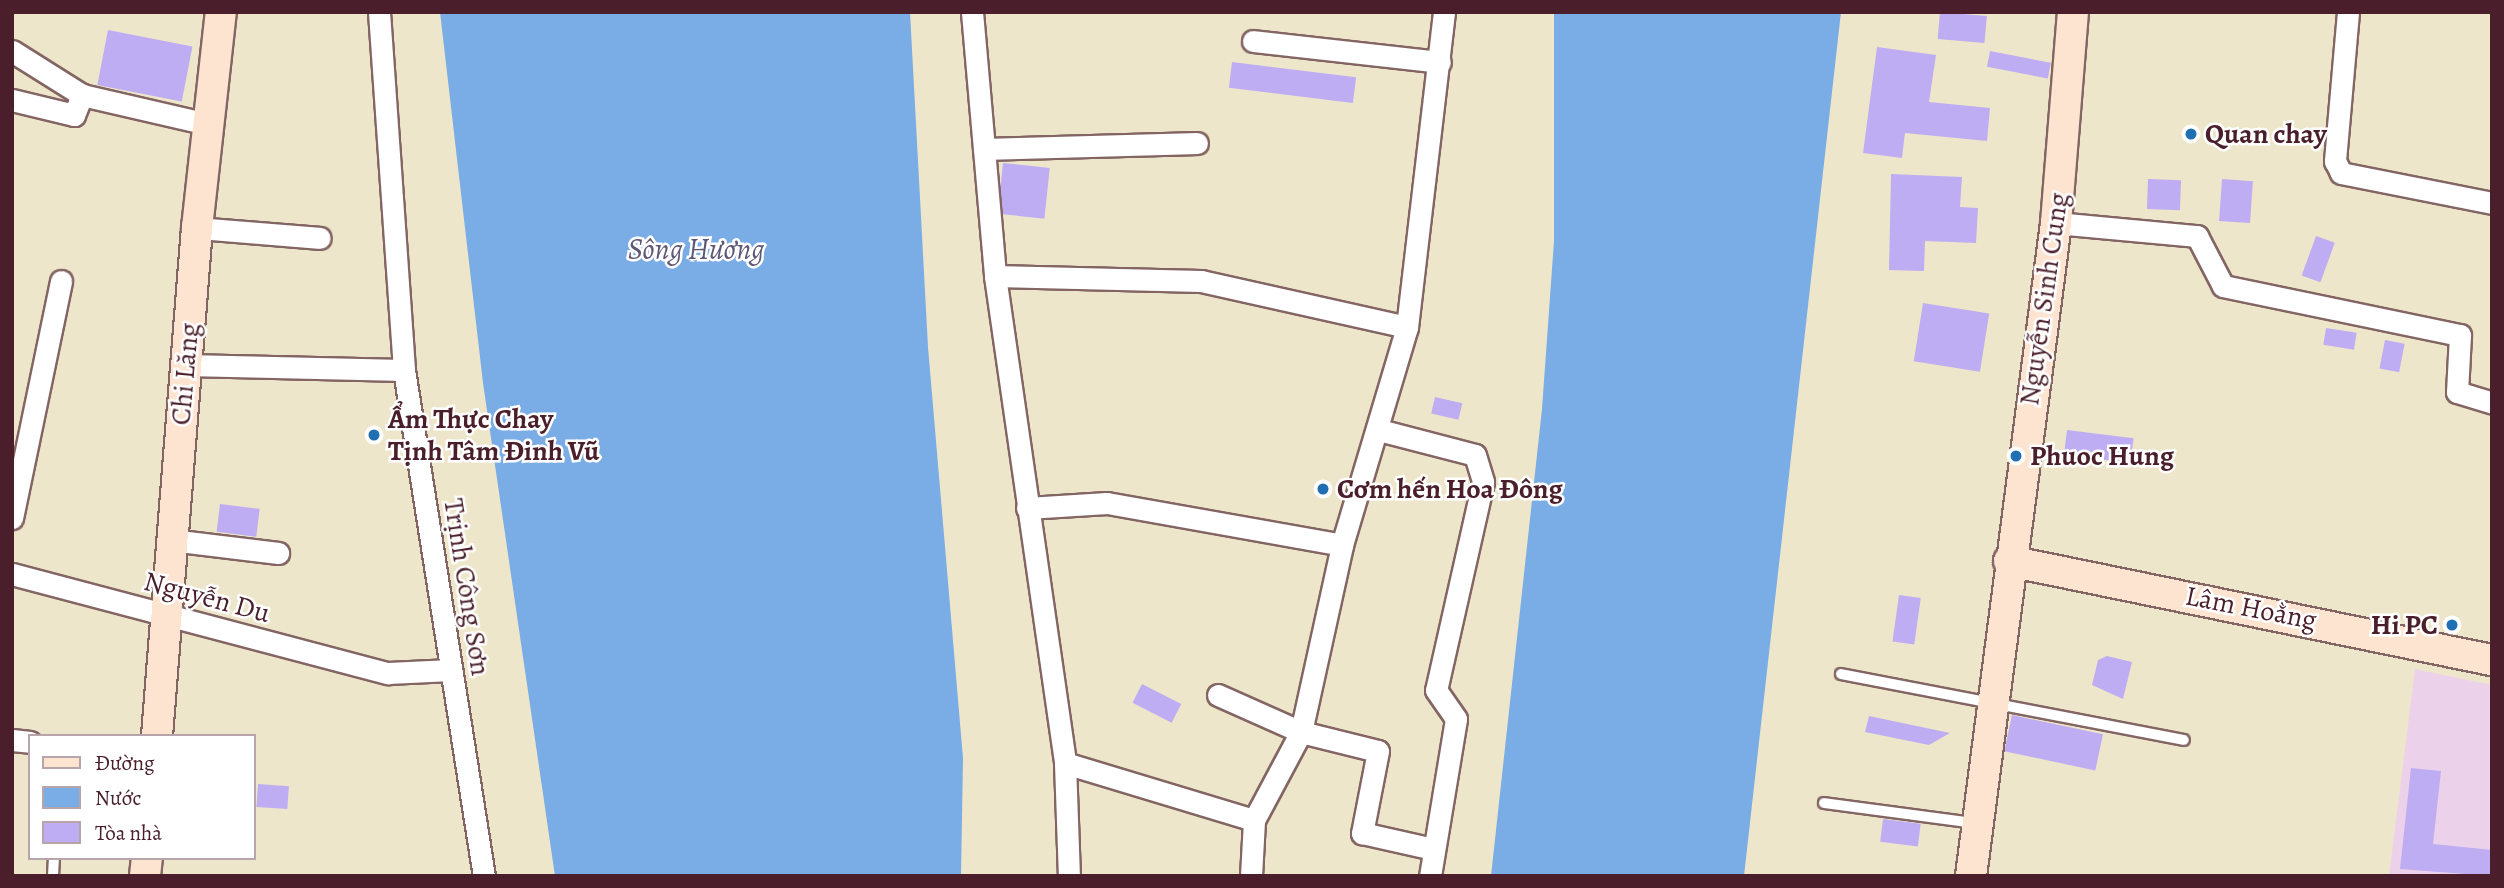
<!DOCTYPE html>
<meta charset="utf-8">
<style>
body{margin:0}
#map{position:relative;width:2504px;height:888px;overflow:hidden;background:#eee6ca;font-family:Alegreya,serif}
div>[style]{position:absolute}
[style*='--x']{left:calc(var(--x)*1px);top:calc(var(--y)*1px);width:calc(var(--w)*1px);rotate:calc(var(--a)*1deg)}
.built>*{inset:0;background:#ecd1ea}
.water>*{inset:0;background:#7aace6}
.building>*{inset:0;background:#beadf3;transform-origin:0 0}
.roads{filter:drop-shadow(2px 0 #836563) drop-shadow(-2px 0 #836563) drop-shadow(0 2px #836563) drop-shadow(0 -2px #836563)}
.lane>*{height:10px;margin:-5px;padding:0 5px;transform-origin:5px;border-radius:5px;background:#fff}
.street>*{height:21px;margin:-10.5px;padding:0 10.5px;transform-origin:10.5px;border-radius:10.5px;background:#fff}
.secondary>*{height:30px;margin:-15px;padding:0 15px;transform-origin:15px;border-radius:15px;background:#fde4d1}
.dots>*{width:19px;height:19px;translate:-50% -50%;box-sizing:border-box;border:4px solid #fff;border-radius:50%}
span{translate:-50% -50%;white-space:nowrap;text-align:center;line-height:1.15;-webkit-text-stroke:5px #fff;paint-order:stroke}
.poi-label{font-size:28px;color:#4a1f2b;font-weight:700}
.left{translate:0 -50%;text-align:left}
.right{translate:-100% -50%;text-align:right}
.street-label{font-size:28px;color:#4a1f2b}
.water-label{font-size:30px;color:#5d5776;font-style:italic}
.frame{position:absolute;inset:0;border:14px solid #4a1f2b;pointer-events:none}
.legend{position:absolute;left:28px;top:734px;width:228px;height:126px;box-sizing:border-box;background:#fff;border:2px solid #b7a5aa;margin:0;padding:9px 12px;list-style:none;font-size:21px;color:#4a1f2b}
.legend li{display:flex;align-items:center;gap:14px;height:35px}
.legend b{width:35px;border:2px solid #b7a5aa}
</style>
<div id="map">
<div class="built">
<i style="clip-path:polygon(2415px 669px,2492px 685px,2492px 876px,2389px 876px)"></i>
</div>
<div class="water">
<i style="clip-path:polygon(440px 12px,910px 12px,928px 347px,963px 758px,961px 876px,555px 876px,483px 383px)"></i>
<i style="clip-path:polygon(1554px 12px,1841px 12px,1744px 876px,1491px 876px,1542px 409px,1554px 241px)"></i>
</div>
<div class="building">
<i style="left:1940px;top:12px;width:47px;height:27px;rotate:5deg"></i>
<i style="left:108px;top:30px;width:86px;height:56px;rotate:11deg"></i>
<i style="clip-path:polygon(1877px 47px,1936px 55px,1929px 102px,1990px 108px,1987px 141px,1905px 133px,1902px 158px,1863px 153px)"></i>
<i style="left:1990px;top:51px;width:62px;height:16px;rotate:11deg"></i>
<i style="left:1232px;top:62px;width:125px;height:26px;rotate:7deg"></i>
<i style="left:1003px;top:163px;width:47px;height:51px;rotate:6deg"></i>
<i style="clip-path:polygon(1891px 174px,1962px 177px,1960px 207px,1978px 208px,1976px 243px,1925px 241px,1924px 271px,1889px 270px)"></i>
<i style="left:2148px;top:179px;width:33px;height:30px;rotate:2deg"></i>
<i style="left:2222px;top:179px;width:31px;height:42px;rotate:4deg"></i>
<i style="left:2316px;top:236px;width:20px;height:42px;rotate:20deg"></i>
<i style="left:1923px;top:303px;width:67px;height:59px;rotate:9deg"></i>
<i style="left:2326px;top:328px;width:31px;height:17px;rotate:9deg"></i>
<i style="left:2385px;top:340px;width:20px;height:29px;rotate:11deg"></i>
<i style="left:1435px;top:397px;width:28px;height:17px;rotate:13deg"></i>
<i style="left:2067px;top:430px;width:67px;height:25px;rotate:7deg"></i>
<i style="left:220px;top:504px;width:40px;height:28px;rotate:7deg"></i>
<i style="left:1899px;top:595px;width:22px;height:47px;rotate:8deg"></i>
<i style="clip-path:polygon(2107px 656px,2132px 662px,2123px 699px,2092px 685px,2098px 660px)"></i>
<i style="left:1142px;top:684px;width:44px;height:21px;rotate:27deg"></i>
<i style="left:2012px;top:715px;width:93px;height:37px;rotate:12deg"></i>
<i style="clip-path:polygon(1869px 716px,1950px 733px,1929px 745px,1865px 732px)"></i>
<i style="clip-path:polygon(2411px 768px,2441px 771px,2433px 844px,2492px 850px,2492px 876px,2400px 869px)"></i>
<i style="left:258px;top:784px;width:31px;height:23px;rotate:4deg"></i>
<i style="left:1883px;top:819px;width:38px;height:23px;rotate:7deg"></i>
</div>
<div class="roads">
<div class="lane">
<i style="--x:1841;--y:674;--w:349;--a:10.9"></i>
<i style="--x:1824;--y:803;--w:151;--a:7.6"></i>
<i style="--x:53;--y:876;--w:18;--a:-87"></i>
</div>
<div class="street">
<i style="--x:379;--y:12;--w:359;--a:86"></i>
<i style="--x:404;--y:370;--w:512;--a:81.02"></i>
<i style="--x:972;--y:12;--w:265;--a:85"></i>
<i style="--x:995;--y:276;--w:492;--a:81.8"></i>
<i style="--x:1065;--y:763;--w:113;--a:88"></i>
<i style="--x:2348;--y:12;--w:150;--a:95"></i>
<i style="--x:2335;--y:161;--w:13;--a:63"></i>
<i style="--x:2341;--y:173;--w:154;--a:11.2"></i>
<i style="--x:1253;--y:41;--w:188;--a:6.4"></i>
<i style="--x:12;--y:51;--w:83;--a:32.2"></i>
<i style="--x:82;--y:95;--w:129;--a:13"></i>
<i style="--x:12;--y:100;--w:64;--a:13.6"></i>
<i style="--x:74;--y:115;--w:22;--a:-68"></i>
<i style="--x:984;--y:149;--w:213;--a:-1.6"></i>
<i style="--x:2056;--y:223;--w:142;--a:5.3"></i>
<i style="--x:2197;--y:236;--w:56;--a:62.5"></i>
<i style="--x:2223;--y:286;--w:242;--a:11.7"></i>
<i style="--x:2460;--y:335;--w:57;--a:93"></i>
<i style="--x:2457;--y:392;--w:37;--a:17"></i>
<i style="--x:197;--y:228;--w:123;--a:4.6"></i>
<i style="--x:995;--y:276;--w:206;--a:1.4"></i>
<i style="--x:1201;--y:281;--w:211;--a:12.6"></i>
<i style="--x:186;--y:365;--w:218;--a:1.3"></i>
<i style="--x:1379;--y:430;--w:99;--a:14.6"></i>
<i style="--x:1475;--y:455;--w:28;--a:73"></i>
<i style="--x:1483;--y:482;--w:213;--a:102.7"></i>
<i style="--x:1436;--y:690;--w:35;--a:55"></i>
<i style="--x:1456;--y:719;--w:159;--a:99.4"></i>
<i style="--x:1027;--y:508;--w:80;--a:-3.6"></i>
<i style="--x:1107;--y:503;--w:239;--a:10.1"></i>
<i style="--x:12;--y:518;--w:242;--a:-78.3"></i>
<i style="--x:171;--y:540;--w:108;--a:6.9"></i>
<i style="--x:12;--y:574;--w:389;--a:14.8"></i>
<i style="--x:388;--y:673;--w:63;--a:-2.7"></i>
<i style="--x:1218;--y:695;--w:91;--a:24"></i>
<i style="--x:1301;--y:732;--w:79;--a:13.9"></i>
<i style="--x:1378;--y:751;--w:84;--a:101"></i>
<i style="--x:1362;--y:833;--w:73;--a:12.7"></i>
<i style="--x:12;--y:740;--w:18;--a:6"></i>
<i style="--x:1065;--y:763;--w:197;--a:16.8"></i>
<i style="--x:1251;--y:876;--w:56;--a:-86.9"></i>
<i style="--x:1254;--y:820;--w:100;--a:-61.9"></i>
<i style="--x:1301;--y:732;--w:191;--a:-77.6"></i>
<i style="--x:1342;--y:545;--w:227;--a:-73.4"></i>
<i style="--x:1407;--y:327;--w:317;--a:-83.3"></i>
</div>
<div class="secondary">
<i style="--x:2009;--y:561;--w:493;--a:11.6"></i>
<i style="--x:157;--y:736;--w:510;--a:-85.5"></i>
<i style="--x:197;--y:228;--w:217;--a:-83.7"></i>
<i style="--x:145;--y:876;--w:18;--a:-84"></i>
<i style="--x:1971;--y:876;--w:659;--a:-82.58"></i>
<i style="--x:2056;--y:223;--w:212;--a:-85.4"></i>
</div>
</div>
<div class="dots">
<i style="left:2191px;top:134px;background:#1f6fb2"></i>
<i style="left:374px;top:435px;background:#1f6fb2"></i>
<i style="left:2016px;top:456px;background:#1f6fb2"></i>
<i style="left:1323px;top:489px;background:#1f6fb2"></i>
<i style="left:2452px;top:625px;background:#1f6fb2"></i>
</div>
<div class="poi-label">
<span class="left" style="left:2205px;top:134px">Quan chay</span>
<span class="left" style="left:388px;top:435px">Ẩm Thực Chay<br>Tịnh Tâm Đinh Vũ</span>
<span class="left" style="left:2030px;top:456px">Phuoc Hung</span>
<span class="left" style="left:1337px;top:489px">Cơm hến Hoa Đông</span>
<span class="right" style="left:2438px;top:625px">Hi PC</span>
</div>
<div class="street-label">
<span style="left:2044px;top:299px;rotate:-82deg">Nguyễn Sinh Cung</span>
<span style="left:185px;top:374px;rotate:-85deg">Chi Lăng</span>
<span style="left:467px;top:587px;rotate:81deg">Trịnh Công Sơn</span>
<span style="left:207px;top:597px;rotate:15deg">Nguyễn Du</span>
<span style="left:2251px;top:608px;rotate:11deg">Lâm Hoằng</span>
</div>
<div class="water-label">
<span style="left:696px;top:249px">Sông Hương</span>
</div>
<div class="frame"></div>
<ul class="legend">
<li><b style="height:9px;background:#fde4d1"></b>Đường</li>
<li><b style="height:19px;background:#7aace6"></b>Nước</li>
<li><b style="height:19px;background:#beadf3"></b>Tòa nhà</li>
</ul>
</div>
